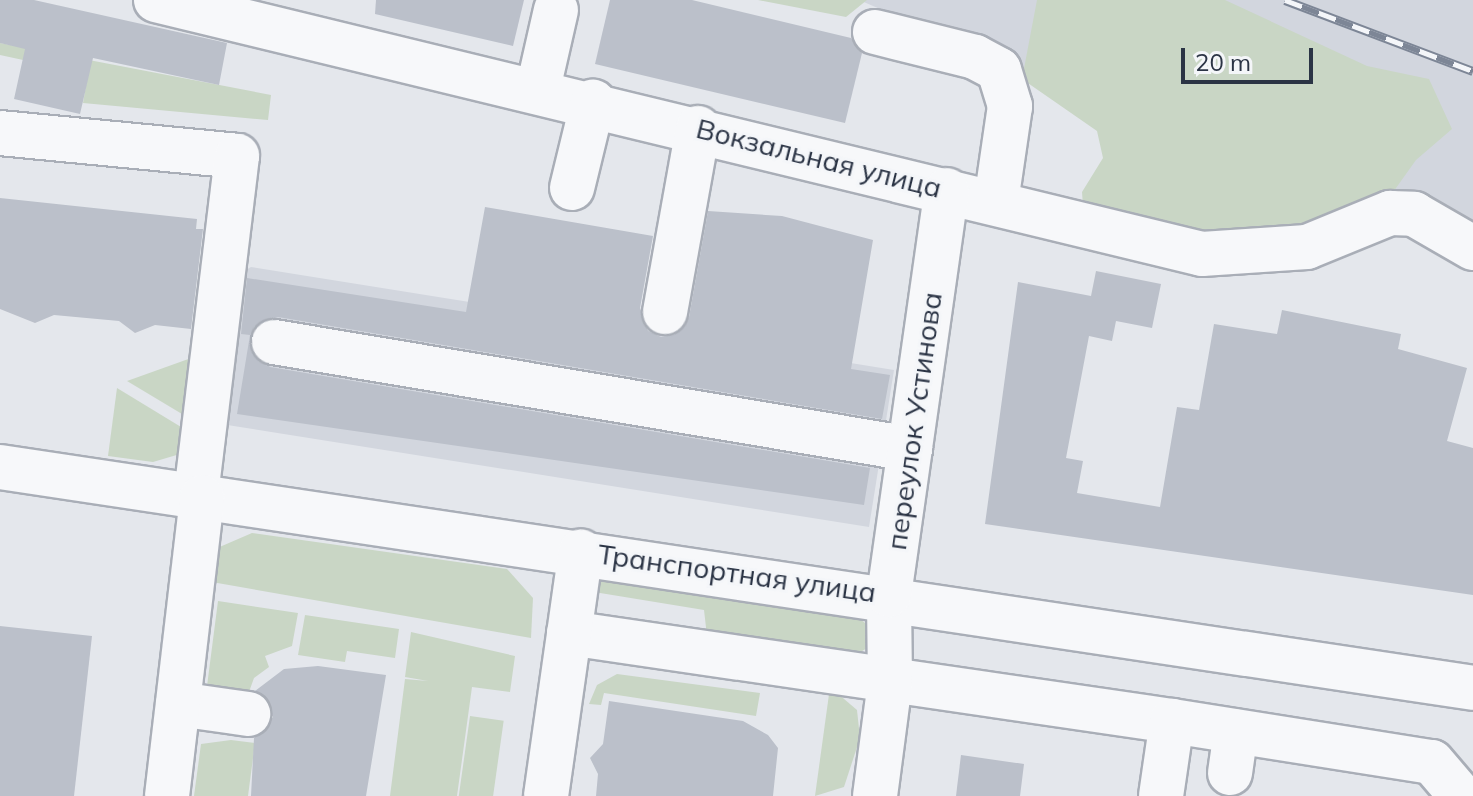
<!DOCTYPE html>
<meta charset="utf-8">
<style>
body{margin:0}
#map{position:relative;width:1473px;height:796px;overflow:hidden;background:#e4e7ec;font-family:Mulish,sans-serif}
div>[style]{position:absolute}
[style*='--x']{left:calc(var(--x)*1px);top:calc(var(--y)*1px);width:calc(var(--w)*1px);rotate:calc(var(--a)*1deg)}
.built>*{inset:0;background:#d2d6de}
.green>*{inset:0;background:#c9d6c5;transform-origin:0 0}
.building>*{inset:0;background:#bbc0ca}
.roads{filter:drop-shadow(2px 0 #a9aeb7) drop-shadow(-2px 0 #a9aeb7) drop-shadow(0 2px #a9aeb7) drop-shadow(0 -2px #a9aeb7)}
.minor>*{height:44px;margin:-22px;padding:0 22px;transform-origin:22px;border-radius:22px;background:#f7f8fa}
.rail>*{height:9px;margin-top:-4.5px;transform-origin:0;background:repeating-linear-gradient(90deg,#f4f6f9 0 18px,#7d8696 0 36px);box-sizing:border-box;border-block:2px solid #7d8696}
span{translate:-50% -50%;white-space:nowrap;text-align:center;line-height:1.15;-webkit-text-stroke:6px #f4f6f9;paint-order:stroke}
.street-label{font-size:28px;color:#2b3445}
.scale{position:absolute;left:1181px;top:48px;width:132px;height:36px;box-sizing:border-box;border:4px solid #2b3445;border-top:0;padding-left:10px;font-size:24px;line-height:28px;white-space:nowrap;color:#2b3445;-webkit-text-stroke:6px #f4f6f9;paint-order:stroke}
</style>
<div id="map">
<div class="built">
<i style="clip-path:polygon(859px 0,1473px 0,1473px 242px,1296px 186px)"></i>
<i style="clip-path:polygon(251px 267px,894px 370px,869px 527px,221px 424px,241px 273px)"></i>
</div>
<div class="green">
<i style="clip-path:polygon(758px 0,867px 0,846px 17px)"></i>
<i style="clip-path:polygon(1037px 0,1225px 0,1367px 66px,1429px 79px,1452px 129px,1416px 160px,1371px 223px,1183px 235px,1083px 206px,1082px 192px,1103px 158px,1097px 131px,1022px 79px)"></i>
<i style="clip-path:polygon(0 43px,271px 95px,268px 120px,83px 103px,88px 74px,0 55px)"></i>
<i style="clip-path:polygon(194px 357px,187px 417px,127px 381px)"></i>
<i style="clip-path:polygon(117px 388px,186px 430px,180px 454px,153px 462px,108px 456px)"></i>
<i style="clip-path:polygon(252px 533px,507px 569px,533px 598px,531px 638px,206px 581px,215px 549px)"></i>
<i style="clip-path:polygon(596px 579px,856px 616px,869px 626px,869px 647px,857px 654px,707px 636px,704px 610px,594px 592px)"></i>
<i style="clip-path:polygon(218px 601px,298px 613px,292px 646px,265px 656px,269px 667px,254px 678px,245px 703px,207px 686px)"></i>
<i style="clip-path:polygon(305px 615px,399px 629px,395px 658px,347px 651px,345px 662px,298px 655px)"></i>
<i style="clip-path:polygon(411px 632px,515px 656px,510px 692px,472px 687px,457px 796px,390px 796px,405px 679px,428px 681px,405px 677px)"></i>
<i style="clip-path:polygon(617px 674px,760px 693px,756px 716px,604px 693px,601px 705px,589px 704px,597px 685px)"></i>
<i style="clip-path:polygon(830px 687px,857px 710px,860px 738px,844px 787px,815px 796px)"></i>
<i style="left:470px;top:716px;width:34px;height:81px;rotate:8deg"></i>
<i style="clip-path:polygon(231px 740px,255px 743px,248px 796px,194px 796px,201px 744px)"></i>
</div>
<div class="building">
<i style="clip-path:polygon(0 0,34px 0,227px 43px,219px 85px,93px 58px,80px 114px,14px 99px,25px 49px,0 43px)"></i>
<i style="clip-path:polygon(376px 0,524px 0,513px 46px,375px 14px)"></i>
<i style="clip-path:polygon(610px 0,692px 0,851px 38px,862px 53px,845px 123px,595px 64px)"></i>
<i style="clip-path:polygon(0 198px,197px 219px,196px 229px,203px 229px,191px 329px,155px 325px,135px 333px,119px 321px,54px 315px,35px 323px,0 309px)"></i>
<i style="clip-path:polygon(485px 207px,653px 236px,640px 308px,648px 331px,661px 337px,674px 335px,689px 317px,708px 211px,782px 216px,873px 240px,851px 369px,890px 375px,882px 419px,278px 317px,254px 327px,251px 351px,270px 367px,870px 468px,864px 505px,237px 414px,250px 335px,241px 334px,247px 278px,466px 312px)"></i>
<i style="clip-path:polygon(1096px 271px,1161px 284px,1152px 328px,1116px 321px,1112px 341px,1089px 336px,1066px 458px,1083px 461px,1077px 493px,1160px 507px,1177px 407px,1199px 410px,1214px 324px,1277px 334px,1282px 310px,1401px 334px,1398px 349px,1467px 368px,1447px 441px,1473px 448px,1473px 595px,985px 524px,1018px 282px,1091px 296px)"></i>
<i style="clip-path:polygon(0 626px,92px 636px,74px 796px,0 796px)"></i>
<i style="clip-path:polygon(318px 666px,386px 675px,366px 796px,251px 796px,254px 738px,273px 717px,255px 691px,284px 669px)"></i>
<i style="clip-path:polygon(609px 701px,743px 721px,768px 735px,778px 748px,773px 796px,596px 796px,598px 774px,590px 758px,603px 744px)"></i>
<i style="clip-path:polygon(961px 755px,1024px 764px,1020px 796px,956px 796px)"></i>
</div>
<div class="roads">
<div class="minor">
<i style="--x:156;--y:0;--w:1076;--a:13.65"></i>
<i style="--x:1202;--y:254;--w:105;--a:-3.8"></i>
<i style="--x:1307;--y:247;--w:90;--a:-22.3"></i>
<i style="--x:1390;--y:213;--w:24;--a:2"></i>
<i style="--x:1414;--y:214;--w:68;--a:30"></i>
<i style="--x:875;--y:32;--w:103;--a:14"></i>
<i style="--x:975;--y:57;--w:27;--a:28"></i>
<i style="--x:999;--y:70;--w:38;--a:73"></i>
<i style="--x:1010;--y:106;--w:97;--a:98.3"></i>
<i style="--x:538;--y:89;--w:81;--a:-77.2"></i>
<i style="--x:0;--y:133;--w:238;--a:5.5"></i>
<i style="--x:237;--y:156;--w:343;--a:96.9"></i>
<i style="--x:572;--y:188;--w:89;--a:-76.3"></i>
<i style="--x:665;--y:312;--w:187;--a:-79.8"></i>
<i style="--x:274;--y:342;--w:645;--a:9.55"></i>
<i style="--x:0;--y:467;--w:1489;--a:8.53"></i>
<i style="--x:569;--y:633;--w:609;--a:8.3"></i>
<i style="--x:178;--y:704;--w:71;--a:8.1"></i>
<i style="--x:1230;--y:773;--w:42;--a:-81.9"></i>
<i style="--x:167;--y:796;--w:301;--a:-83.3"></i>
<i style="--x:546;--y:796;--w:247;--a:-81.9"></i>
<i style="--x:875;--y:796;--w:115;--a:-82.5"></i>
<i style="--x:890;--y:682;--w:87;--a:-90.7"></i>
<i style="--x:889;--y:595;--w:409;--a:-81.9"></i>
<i style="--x:1161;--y:796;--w:76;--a:-81.7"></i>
<i style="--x:1172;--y:721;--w:263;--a:9"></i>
<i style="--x:1432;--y:762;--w:45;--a:49.5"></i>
</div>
</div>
<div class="rail">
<i style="--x:1285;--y:0;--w:201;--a:20.7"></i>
</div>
<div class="street-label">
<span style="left:819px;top:158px;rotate:14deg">Вокзальная улица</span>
<span style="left:914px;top:421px;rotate:-82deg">переулок Устинова</span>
<span style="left:737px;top:573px;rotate:8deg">Транспортная улица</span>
</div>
<div class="scale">20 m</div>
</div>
